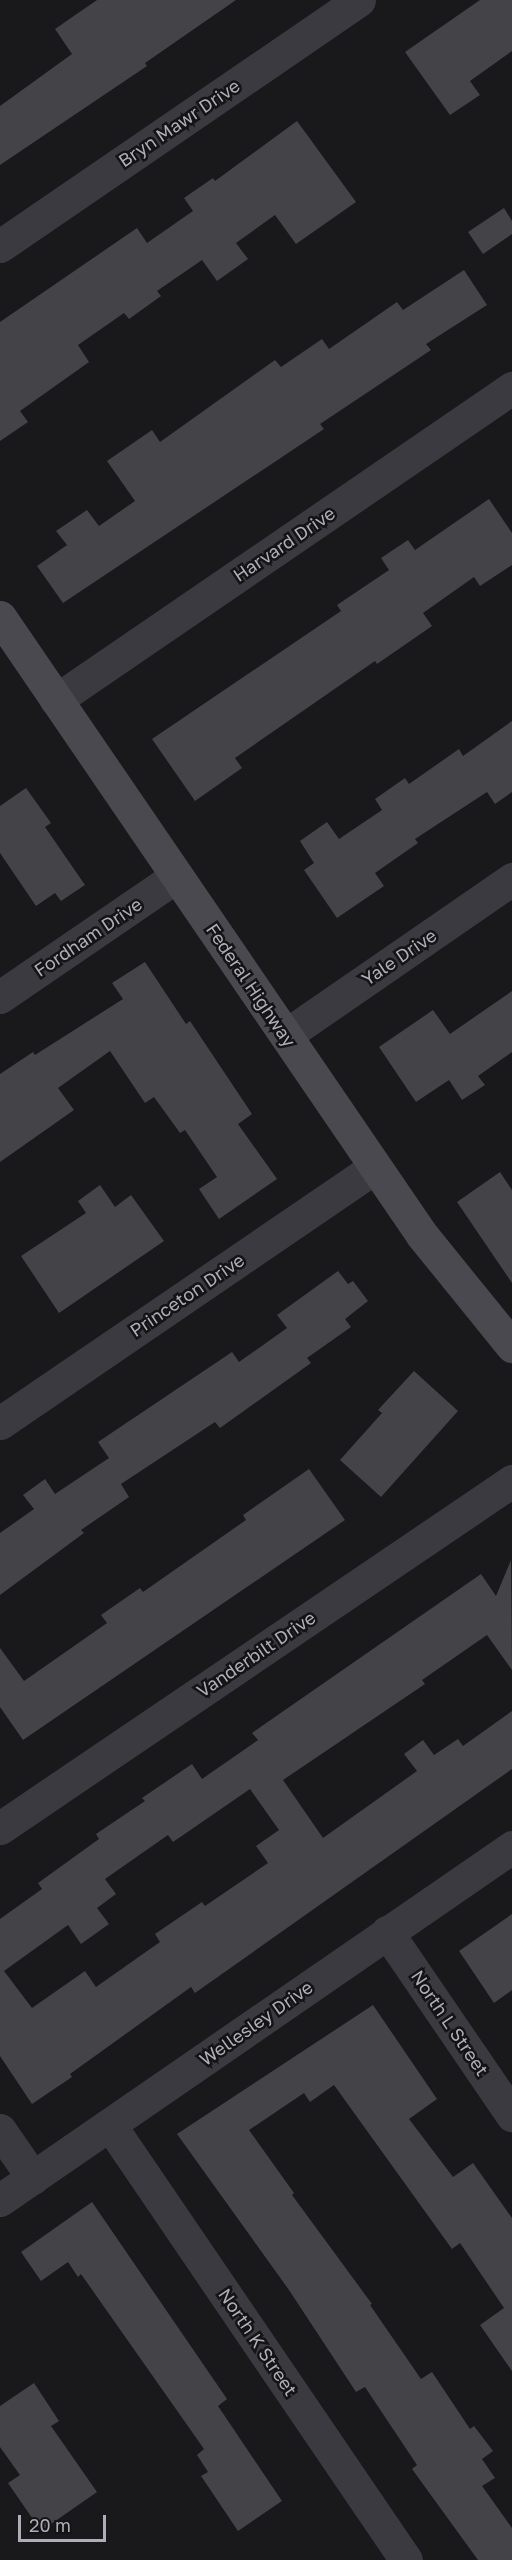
<!DOCTYPE html>
<style>
body{margin:0}
#map{position:relative;width:512px;height:2560px;overflow:hidden;background:#19191b;font-family:"Golos Text",sans-serif}
div>[style]{position:absolute}
[style*='--x']{left:calc(var(--x)*1px);top:calc(var(--y)*1px);width:calc(var(--w)*1px);rotate:calc(var(--a)*1deg)}
.building>*{inset:0;background:#444348}
.street>*{height:33px;margin:-16.5px;padding:0 16.5px;transform-origin:16.5px;border-radius:16.5px;background:#3b3a40}
.secondary>*{height:33px;margin:-16.5px;padding:0 16.5px;transform-origin:16.5px;border-radius:16.5px;background:#49494f}
span{translate:-50% -50%;white-space:nowrap;text-align:center;line-height:1.15;-webkit-text-stroke:5px #141416;paint-order:stroke}
.street-label{font-size:18px;color:#adaeb9}
.scale{position:absolute;left:18px;top:2515px;width:88px;height:27px;box-sizing:border-box;border:3px solid #adaeb9;border-top:0;padding-left:8px;font-size:18px;line-height:21px;white-space:nowrap;color:#adaeb9;-webkit-text-stroke:4px #141416;paint-order:stroke}
</style>
<div id="map">
<div class="building">
<i style="clip-path:polygon(97px 0,236px 0,145px 63px,147px 66px,0 165px,0 106px,72px 54px,55px 29px)"></i>
<i style="clip-path:polygon(480px 0,512px 0,512px 51px,470px 81px,480px 95px,450px 115px,405px 52px)"></i>
<i style="clip-path:polygon(297px 121px,356px 202px,296px 244px,275px 215px,236px 243px,248px 259px,217px 281px,202px 260px,157px 291px,161px 296px,129px 319px,124px 313px,78px 345px,89px 362px,20px 411px,28px 422px,0 441px,0 322px,137px 228px,147px 243px,193px 211px,184px 198px,213px 178px,215px 181px)"></i>
<i style="clip-path:polygon(504px 208px,512px 221px,512px 234px,483px 254px,468px 232px)"></i>
<i style="clip-path:polygon(464px 270px,487px 305px,426px 344px,431px 350px,320px 424px,324px 429px,63px 603px,37px 566px,67px 545px,56px 531px,87px 510px,99px 526px,135px 501px,107px 461px,152px 430px,160px 442px,275px 360px,281px 367px,322px 339px,329px 349px,397px 302px,403px 310px)"></i>
<i style="clip-path:polygon(489px 499px,512px 533px,512px 565px,480px 586px,474px 577px,423px 613px,432px 626px,377px 664px,375px 661px,235px 758px,242px 768px,195px 801px,152px 739px,341px 611px,337px 605px,389px 570px,381px 558px,408px 540px,415px 550px)"></i>
<i style="clip-path:polygon(512px 721px,512px 792px,495px 804px,487px 792px,415px 839px,418px 843px,375px 873px,384px 886px,337px 918px,304px 870px,314px 863px,300px 841px,327px 822px,339px 839px,382px 810px,375px 799px,405px 778px,409px 784px,459px 749px,463px 756px)"></i>
<i style="clip-path:polygon(26px 788px,51px 823px,45px 827px,85px 885px,61px 901px,55px 893px,36px 906px,0 853px,0 806px)"></i>
<i style="clip-path:polygon(145px 962px,186px 1024px,190px 1021px,252px 1114px,238px 1124px,277px 1179px,219px 1219px,199px 1189px,217px 1177px,185px 1130px,180px 1133px,154px 1097px,145px 1103px,110px 1051px,58px 1088px,74px 1110px,0 1162px,0 1074px,33px 1052px,35px 1055px,123px 999px,112px 983px)"></i>
<i style="clip-path:polygon(512px 991px,512px 1052px,478px 1076px,485px 1085px,462px 1100px,449px 1080px,416px 1102px,379px 1047px,433px 1010px,450px 1034px)"></i>
<i style="clip-path:polygon(500px 1172px,512px 1190px,512px 1283px,457px 1202px)"></i>
<i style="clip-path:polygon(100px 1185px,115px 1207px,131px 1195px,164px 1241px,59px 1313px,21px 1256px,86px 1213px,78px 1201px)"></i>
<i style="clip-path:polygon(338px 1271px,348px 1284px,353px 1281px,368px 1301px,345px 1319px,351px 1327px,307px 1358px,311px 1363px,220px 1428px,215px 1422px,121px 1484px,129px 1497px,81px 1530px,84px 1533px,0 1595px,0 1533px,34px 1509px,23px 1495px,45px 1479px,55px 1494px,109px 1458px,98px 1442px,232px 1352px,239px 1362px,287px 1328px,277px 1315px)"></i>
<i style="clip-path:polygon(414px 1371px,458px 1411px,381px 1497px,340px 1460px,382px 1413px,378px 1410px)"></i>
<i style="clip-path:polygon(309px 1469px,345px 1520px,23px 1740px,0 1707px,0 1648px,24px 1681px,107px 1623px,101px 1615px,140px 1588px,143px 1592px,246px 1520px,243px 1515px)"></i>
<i style="clip-path:polygon(evenodd,511px 1560px,512px 1670px,487px 1635px,422px 1680px,425px 1684px,283px 1780px,323px 1838px,417px 1771px,404px 1754px,423px 1740px,434px 1755px,458px 1739px,463px 1746px,512px 1711px,512px 1769px,195px 1993px,191px 1987px,70px 2074px,72px 2077px,32px 2104px,0 2056px,0 1919px,42px 1889px,38px 1883px,99px 1839px,96px 1834px,145px 1801px,142px 1798px,192px 1764px,202px 1779px,258px 1740px,252px 1733px,481px 1574px,496px 1596px,511px 1560px,250px 1789px,279px 1830px,256px 1846px,268px 1863px,205px 1906px,202px 1902px,155px 1934px,160px 1942px,96px 1987px,85px 1971px,32px 2008px,4px 1971px,68px 1925px,81px 1944px,109px 1924px,97px 1908px,116px 1894px,105px 1879px,168px 1835px,173px 1842px,250px 1789px)"></i>
<i style="clip-path:polygon(512px 1914px,512px 1990px,494px 2003px,459px 1951px)"></i>
<i style="clip-path:polygon(373px 2005px,437px 2099px,409px 2119px,453px 2177px,473px 2163px,512px 2218px,512px 2371px,480px 2325px,504px 2308px,460px 2243px,452px 2249px,334px 2085px,310px 2102px,304px 2093px,249px 2130px,294px 2193px,292px 2195px,372px 2304px,370px 2305px,421px 2379px,432px 2372px,470px 2429px,474px 2426px,493px 2451px,482px 2459px,495px 2478px,482px 2486px,512px 2528px,512px 2560px,478px 2560px,412px 2469px,417px 2465px,365px 2387px,356px 2392px,289px 2290px,177px 2134px)"></i>
<i style="clip-path:polygon(92px 2202px,227px 2399px,218px 2406px,282px 2501px,238px 2531px,201px 2476px,208px 2472px,197px 2455px,204px 2449px,81px 2274px,78px 2277px,68px 2262px,41px 2281px,21px 2252px)"></i>
<i style="clip-path:polygon(34px 2383px,59px 2421px,51px 2426px,97px 2492px,41px 2531px,8px 2483px,20px 2475px,0 2447px,0 2406px)"></i>
</div>
<div class="street">
<i style="--x:0;--y:246;--w:435;--a:-34.4"></i>
<i style="--x:56;--y:700;--w:553;--a:-34.38"></i>
<i style="--x:0;--y:997;--w:214;--a:-34.4"></i>
<i style="--x:286;--y:1035;--w:275;--a:-34.6"></i>
<i style="--x:0;--y:1423;--w:454;--a:-34.3"></i>
<i style="--x:0;--y:1828;--w:619;--a:-34.13"></i>
<i style="--x:387;--y:1932;--w:222;--a:55.7"></i>
<i style="--x:110;--y:2125;--w:526;--a:55.77"></i>
<i style="--x:0;--y:2130;--w:58;--a:55.5"></i>
<i style="--x:0;--y:2200;--w:622;--a:-34.58"></i>
</div>
<div class="secondary">
<i style="--x:0;--y:617;--w:748;--a:55.67"></i>
<i style="--x:422;--y:1235;--w:143;--a:51"></i>
</div>
<div class="street-label">
<span style="left:179px;top:123px;rotate:-34deg">Bryn Mawr Drive</span>
<span style="left:284px;top:544px;rotate:-34deg">Harvard Drive</span>
<span style="left:88px;top:937px;rotate:-34deg">Fordham Drive</span>
<span style="left:399px;top:957px;rotate:-34deg">Yale Drive</span>
<span style="left:251px;top:985px;rotate:56deg">Federal Highway</span>
<span style="left:187px;top:1295px;rotate:-34deg">Princeton Drive</span>
<span style="left:256px;top:1654px;rotate:-34deg">Vanderbilt Drive</span>
<span style="left:256px;top:2023px;rotate:-35deg">Wellesley Drive</span>
<span style="left:450px;top:2023px;rotate:56deg">North L Street</span>
<span style="left:258px;top:2342px;rotate:56deg">North K Street</span>
</div>
<div class="scale">20 m</div>
</div>
